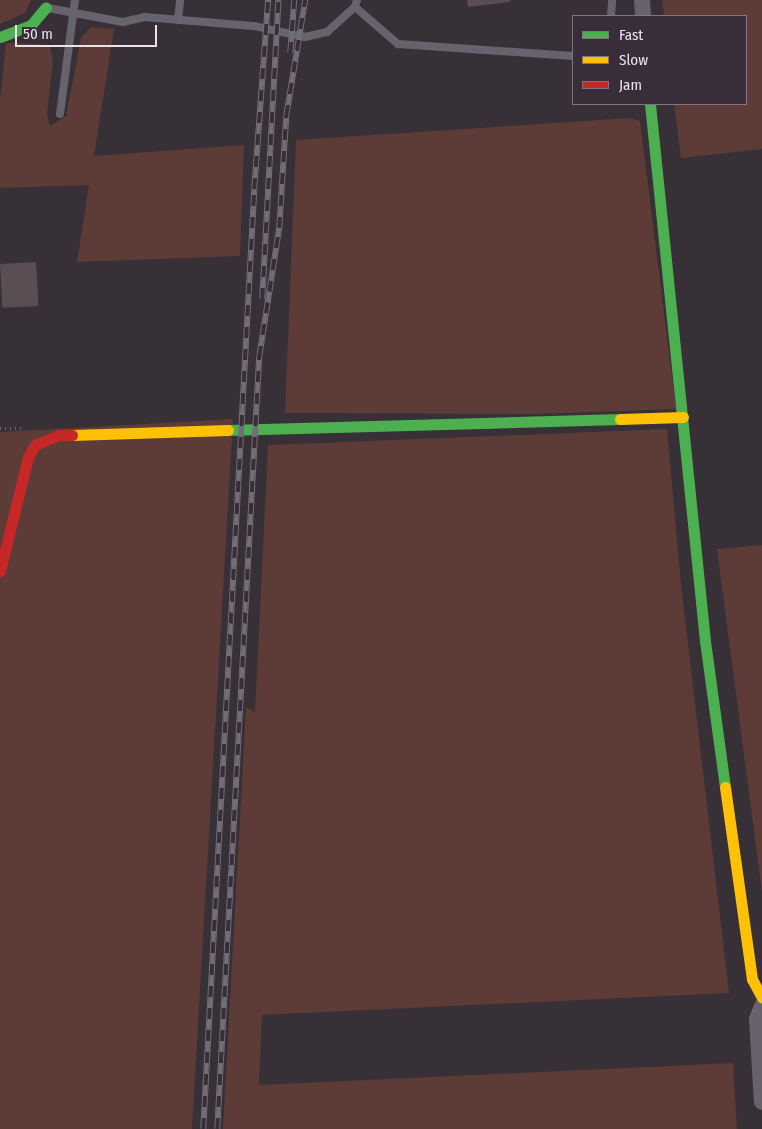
<!DOCTYPE html>
<style>
body{margin:0}
#map{position:relative;width:762px;height:1129px;overflow:hidden;background:#373037;font-family:"Fira Sans Condensed",sans-serif}
div>[style]{position:absolute}
[style*='--x']{left:calc(var(--x)*1px);top:calc(var(--y)*1px);width:calc(var(--w)*1px);rotate:calc(var(--a)*1deg)}
.green>*{inset:0;background:#5d3b37}
.building>*{inset:0;background:#5a4e54;transform-origin:0 0}
.path>*{height:3px;margin-top:-1.5px;transform-origin:0;background:repeating-linear-gradient(90deg,#68646d 0 1px,transparent 0 5px)}
.lane>*{height:8px;margin:-4px;padding:0 4px;transform-origin:4px;border-radius:4px;background:#67636e}
.street>*{height:16px;margin:-8px;padding:0 8px;transform-origin:8px;border-radius:8px;background:#67636e}
.fast>*{height:11px;margin:-5.5px;padding:0 5.5px;transform-origin:5.5px;border-radius:5.5px;background:#4caf50}
.slow>*{height:11px;margin:-5.5px;padding:0 5.5px;transform-origin:5.5px;border-radius:5.5px;background:#ffc107}
.jam>*{height:11px;margin:-5.5px;padding:0 5.5px;transform-origin:5.5px;border-radius:5.5px;background:#c62828}
.rail>*{height:5.5px;margin-top:-2.75px;transform-origin:0;background:repeating-linear-gradient(90deg,#3a2d3a 0 11px,#726e77 0 22px);box-sizing:border-box;border-block:1px solid #726e77}
span{translate:-50% -50%;white-space:nowrap;text-align:center;line-height:1.15;-webkit-text-stroke:4px #3a2d3a;paint-order:stroke}
.legend{position:absolute;left:572px;top:15px;width:175px;height:90px;box-sizing:border-box;background:#3a2d3a;border:1px solid #817580;margin:0;padding:6px 9px;list-style:none;font-size:15px;color:#ebe2ea}
.legend li{display:flex;align-items:center;gap:10px;height:25px}
.legend b{width:25px;border:1px solid #817580}
.scale{position:absolute;left:15px;top:25px;width:142px;height:22px;box-sizing:border-box;border:2px solid #ebe2ea;border-top:0;padding-left:6px;font-size:15px;line-height:18px;white-space:nowrap;color:#ebe2ea;-webkit-text-stroke:4px #3a2d3a;paint-order:stroke}
</style>
<div id="map">
<div class="green">
<i style="clip-path:polygon(0 0,31px 0,25px 13px,0 24px)"></i>
<i style="clip-path:polygon(662px 0,762px 0,762px 149px,681px 158px,674px 104px,746px 104px,746px 16px,664px 16px)"></i>
<i style="clip-path:polygon(91px 27px,114px 29px,94px 156px,244px 145px,240px 256px,77px 262px,89px 185px,0 188px,0 101px,6px 43px,39px 44px,50px 47px,53px 62px,47px 114px,50px 126px,66px 116px,81px 38px)"></i>
<i style="clip-path:polygon(630px 118px,640px 121px,676px 409px,536px 414px,285px 413px,296px 140px)"></i>
<i style="clip-path:polygon(233px 419px,192px 1129px,0 1129px,0 432px)"></i>
<i style="clip-path:polygon(667px 429px,681px 584px,729px 993px,262px 1015px,259px 1085px,733px 1063px,737px 1129px,223px 1129px,246px 707px,255px 712px,268px 445px)"></i>
<i style="clip-path:polygon(762px 545px,762px 892px,717px 549px)"></i>
</div>
<div class="building">
<i style="clip-path:polygon(467px 0,510px 0,510px 2px,468px 7px)"></i>
<i style="left:36px;top:262px;width:44px;height:36px;rotate:87deg"></i>
</div>
<div class="path">
<i style="--x:0;--y:428;--w:25;--a:0"></i>
</div>
<div class="lane">
<i style="--x:355;--y:7;--w:57;--a:40.7"></i>
<i style="--x:398;--y:44;--w:175;--a:3.9"></i>
<i style="--x:48;--y:8;--w:76;--a:10.6"></i>
<i style="--x:123;--y:22;--w:22;--a:-13"></i>
<i style="--x:144;--y:17;--w:110;--a:4.7"></i>
<i style="--x:254;--y:26;--w:52;--a:12.2"></i>
<i style="--x:305;--y:37;--w:23;--a:-13"></i>
<i style="--x:327;--y:32;--w:38;--a:-42"></i>
<i style="--x:355;--y:7;--w:7;--a:-74"></i>
<i style="--x:611;--y:16;--w:16;--a:-86"></i>
<i style="--x:178;--y:20;--w:20;--a:-84"></i>
<i style="--x:60;--y:114;--w:115;--a:-82.5"></i>
</div>
<div class="street">
<i style="--x:642;--y:0;--w:16;--a:86"></i>
<i style="--x:762;--y:1006;--w:14;--a:111"></i>
<i style="--x:757;--y:1019;--w:83;--a:86.6"></i>
</div>
<div class="fast">
<i style="--x:0;--y:37;--w:33;--a:-21"></i>
<i style="--x:31;--y:25;--w:23;--a:-50"></i>
<i style="--x:650;--y:104;--w:540;--a:84.15"></i>
<i style="--x:705;--y:641;--w:147;--a:82.2"></i>
<i style="--x:228;--y:430;--w:392;--a:-1.6"></i>
</div>
<div class="slow">
<i style="--x:620;--y:419;--w:63;--a:-1.8"></i>
<i style="--x:72;--y:435;--w:156;--a:-1.8"></i>
<i style="--x:725;--y:787;--w:194;--a:82"></i>
<i style="--x:752;--y:979;--w:21;--a:62"></i>
</div>
<div class="jam">
<i style="--x:0;--y:571;--w:117;--a:-76.2"></i>
<i style="--x:28;--y:457;--w:14;--a:-60"></i>
<i style="--x:35;--y:445;--w:25;--a:-23"></i>
<i style="--x:58;--y:435;--w:14;--a:0"></i>
</div>
<div class="rail">
<i style="--x:290;--y:53;--w:53;--a:-85.7"></i>
<i style="--x:262;--y:299;--w:299;--a:-86.9"></i>
<i style="--x:203;--y:1129;--w:941;--a:-86.89"></i>
<i style="--x:254;--y:189;--w:190;--a:-85.8"></i>
<i style="--x:217;--y:1129;--w:773;--a:-86.89"></i>
<i style="--x:259;--y:357;--w:131;--a:-81.2"></i>
<i style="--x:279;--y:228;--w:112;--a:-86.4"></i>
<i style="--x:286;--y:116;--w:118;--a:-80.7"></i>
</div>
<ul class="legend">
<li><b style="height:6px;background:#4caf50"></b>Fast</li>
<li><b style="height:6px;background:#ffc107"></b>Slow</li>
<li><b style="height:6px;background:#c62828"></b>Jam</li>
</ul>
<div class="scale">50 m</div>
</div>
